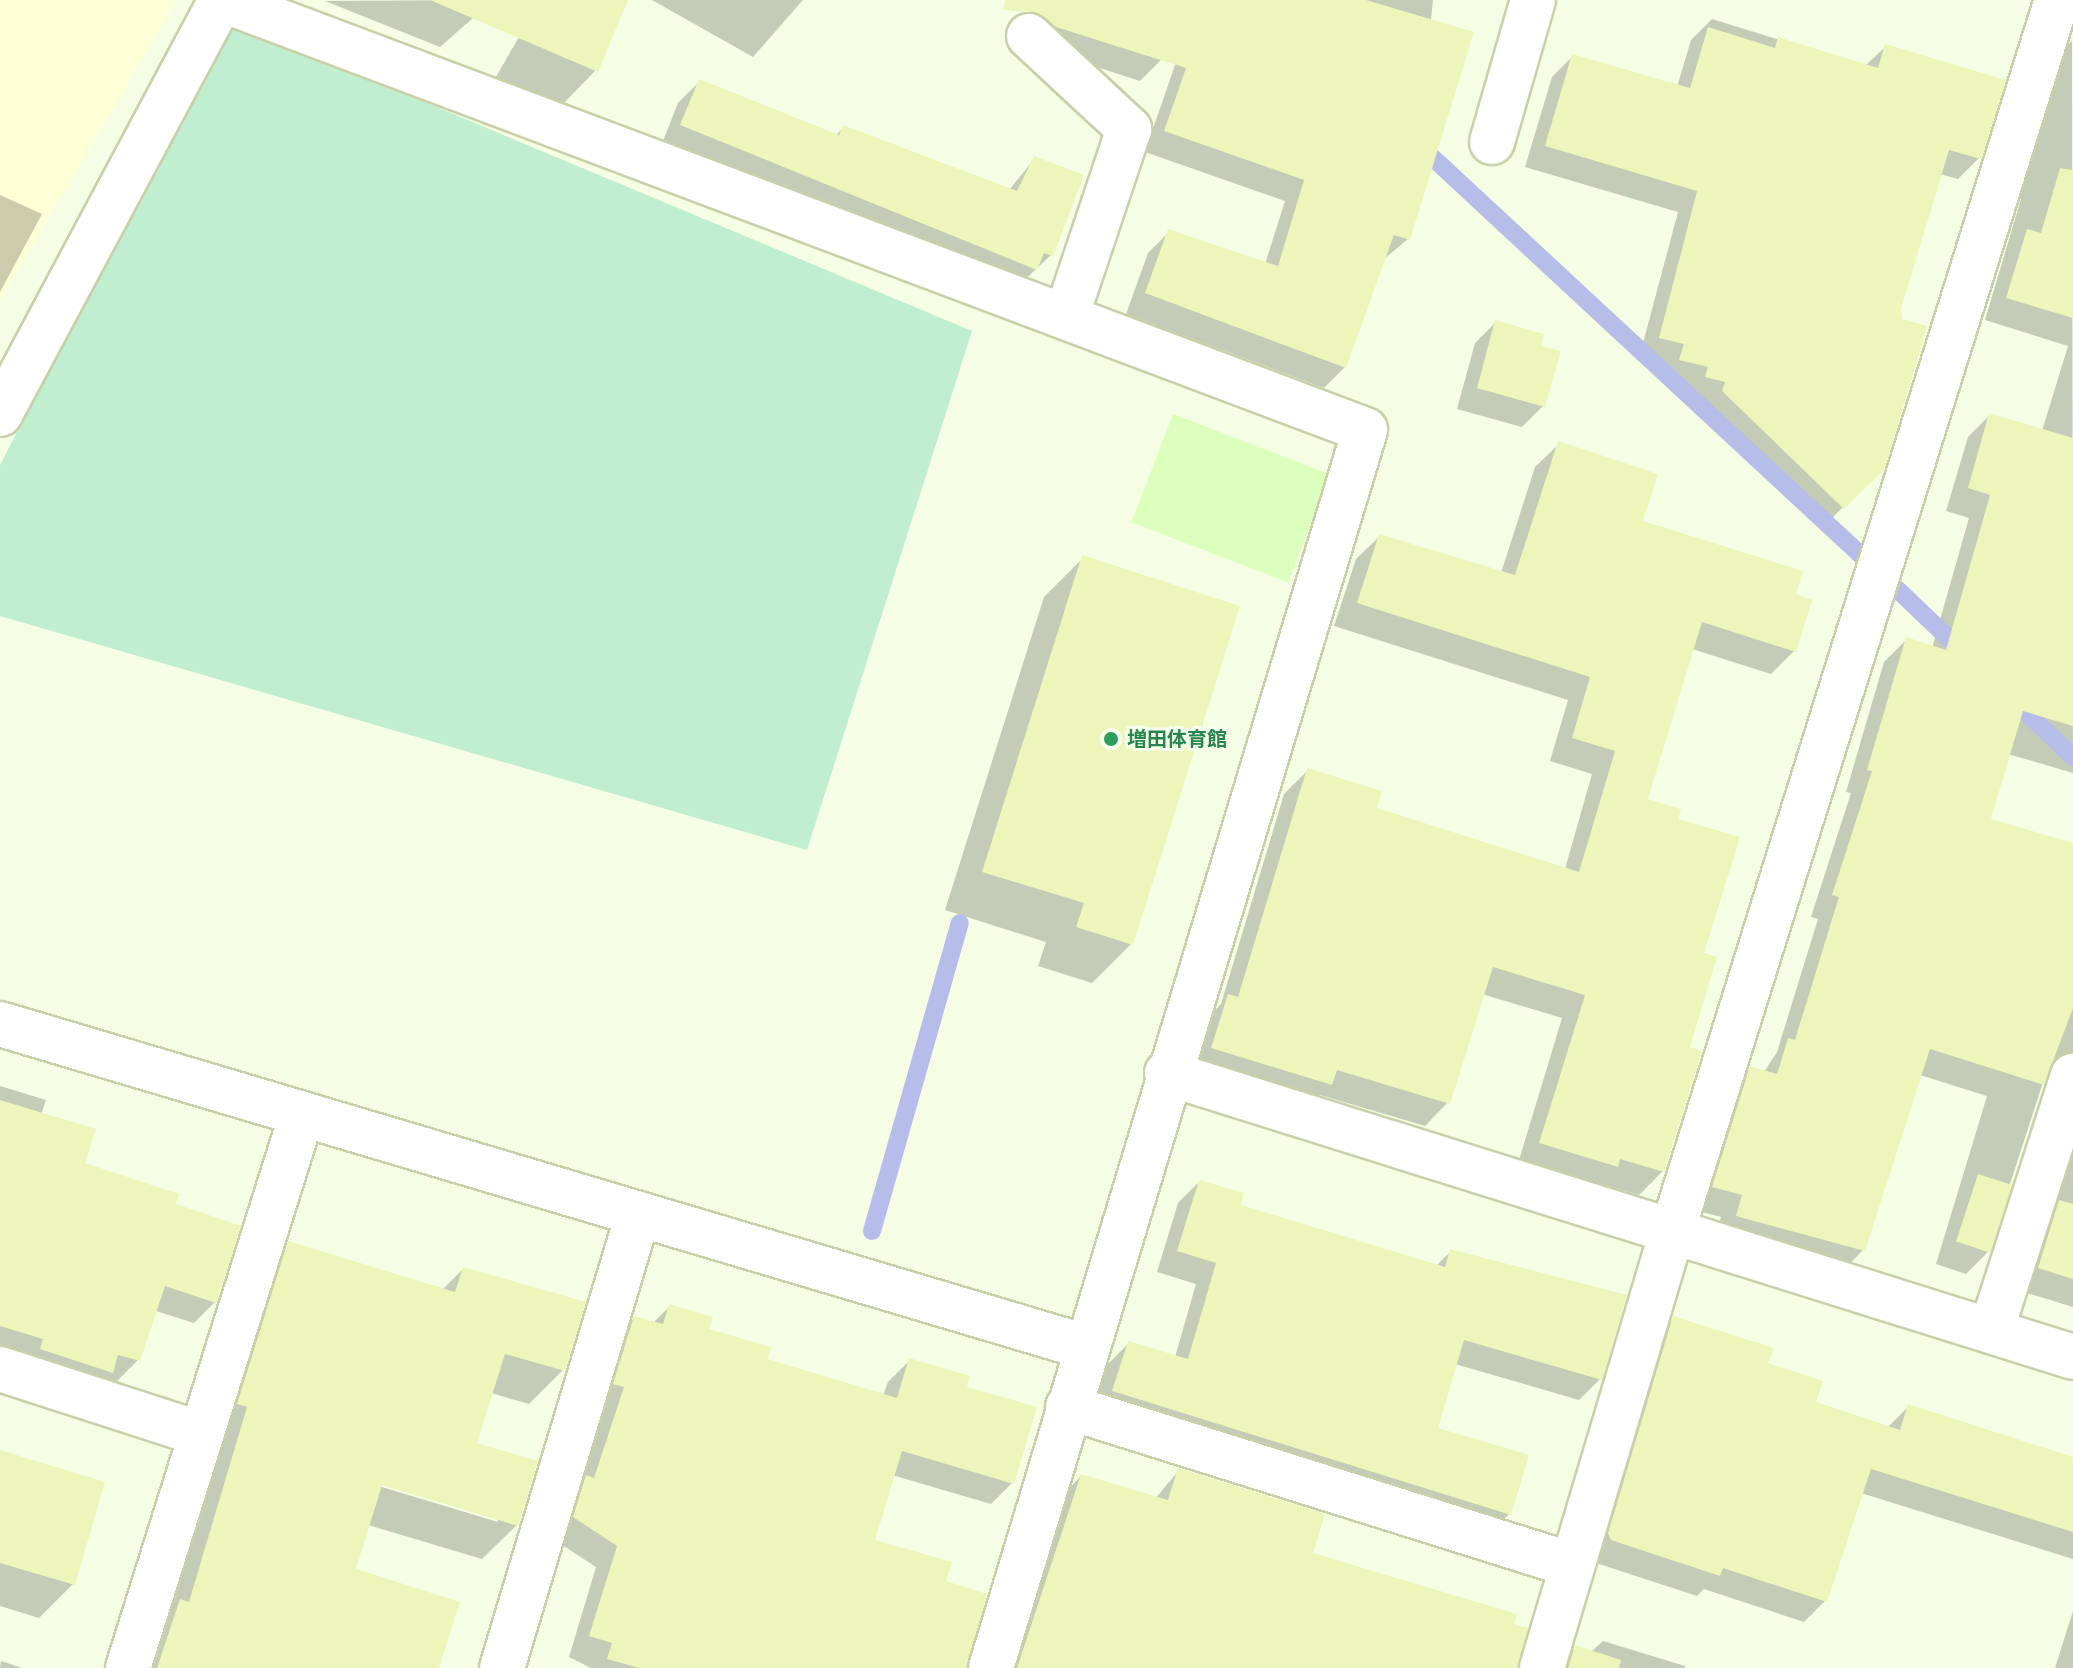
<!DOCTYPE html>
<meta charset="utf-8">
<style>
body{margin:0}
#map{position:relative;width:2073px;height:1668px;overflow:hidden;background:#f5fee4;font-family:"PT Sans","Noto Sans JP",sans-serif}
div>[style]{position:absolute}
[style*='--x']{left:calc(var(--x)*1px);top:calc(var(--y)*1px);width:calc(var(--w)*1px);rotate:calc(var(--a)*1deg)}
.commercial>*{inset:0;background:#fdffd7}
.green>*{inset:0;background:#c1edd0}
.sand>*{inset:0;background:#ddffbd;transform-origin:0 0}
.shadow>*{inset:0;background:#0003}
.stream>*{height:18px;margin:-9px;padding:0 9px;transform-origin:9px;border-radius:9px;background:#b7bde9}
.building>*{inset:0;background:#edf5ba;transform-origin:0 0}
.roads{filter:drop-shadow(2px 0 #c9d0a9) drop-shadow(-2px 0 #c9d0a9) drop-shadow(0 2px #c9d0a9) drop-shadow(0 -2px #c9d0a9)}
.minor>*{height:44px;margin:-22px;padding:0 22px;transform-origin:22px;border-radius:22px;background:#fff}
.dots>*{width:22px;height:22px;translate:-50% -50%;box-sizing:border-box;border:4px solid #f8ffec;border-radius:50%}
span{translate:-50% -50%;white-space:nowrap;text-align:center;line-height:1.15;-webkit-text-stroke:6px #f8ffec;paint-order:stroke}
.leisure-label{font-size:20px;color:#27864d;font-weight:700}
.left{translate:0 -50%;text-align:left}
</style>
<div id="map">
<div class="commercial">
<i style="clip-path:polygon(0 0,177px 0,0 301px)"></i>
</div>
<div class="green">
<i style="clip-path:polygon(231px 21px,972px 331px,807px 850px,0 616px,0 465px)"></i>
</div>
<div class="sand">
<i style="left:1173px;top:414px;width:168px;height:116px;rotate:21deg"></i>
</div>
<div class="shadow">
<i style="clip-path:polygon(481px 0,473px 18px,440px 47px,325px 1px)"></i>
<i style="clip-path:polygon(540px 0,626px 0,596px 70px,556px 111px,492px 84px)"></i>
<i style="clip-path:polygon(652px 0,803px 0,753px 57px)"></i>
<i style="clip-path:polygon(1034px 0,1180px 0,1161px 60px,1140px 81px,1041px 49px,1022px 36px)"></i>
<i style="clip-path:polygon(1283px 0,1433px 0,1408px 239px,1384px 259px,1345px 367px,1324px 388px,1126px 314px,1148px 253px,1169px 232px,1265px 264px,1285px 201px,1145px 152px,1176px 62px)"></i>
<i style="clip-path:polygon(1712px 19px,1865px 66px,1885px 47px,1979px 158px,1958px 179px,1940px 174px,1899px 308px,1882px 468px,1821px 529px,1702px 412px,1705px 403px,1686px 398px,1689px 388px,1660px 380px,1664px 365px,1639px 358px,1678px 212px,1525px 167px,1552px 77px,1573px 56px,1677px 87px,1691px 40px)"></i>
<i style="clip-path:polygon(2072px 41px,2073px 773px,2008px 754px,1989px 820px,2073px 845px,2073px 1096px,2057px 1073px,2045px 1076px,1988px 1252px,1966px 1274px,1936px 1264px,1987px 1096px,1920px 1075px,1863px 1250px,1841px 1273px,1715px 1238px,1721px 1217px,1691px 1209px,1728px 1090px,1751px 1068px,1764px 1072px,1777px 1052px,1818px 919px,1811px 917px,1851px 793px,1846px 792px,1884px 662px,1906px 640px,1932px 648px,1969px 518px,1946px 511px,1968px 437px,1990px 415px,2042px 431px,2068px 346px,1985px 320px,2021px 199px,2008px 196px,2049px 63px)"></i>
<i style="clip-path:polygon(699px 82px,835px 136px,844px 127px,1009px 190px,1035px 158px,1051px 255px,1014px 290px,661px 146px,678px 103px)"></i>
<i style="clip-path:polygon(0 195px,42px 214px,0 292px)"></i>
<i style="clip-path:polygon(1496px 322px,1538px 348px,1543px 406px,1522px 427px,1457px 409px,1475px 343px)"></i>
<i style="clip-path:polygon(1559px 444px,1641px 522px,1793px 596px,1794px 651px,1771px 674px,1692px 649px,1646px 801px,1675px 820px,1701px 955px,1663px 1171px,1639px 1195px,1599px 1183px,1593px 1189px,1517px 1167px,1562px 1018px,1482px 994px,1448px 1102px,1425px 1126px,1320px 1095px,1307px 1108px,1189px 1071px,1205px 1020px,1221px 1004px,1284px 794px,1307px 771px,1375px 809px,1565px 869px,1592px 774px,1550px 761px,1568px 700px,1334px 626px,1356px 559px,1380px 536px,1501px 573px,1535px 467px)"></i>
<i style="clip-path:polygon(1083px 558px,1131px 944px,1092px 983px,1038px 966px,1046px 942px,945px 910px,1044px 597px)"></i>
<i style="clip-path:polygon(0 1086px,46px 1100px,41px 1115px,82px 1164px,174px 1206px,215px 1302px,194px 1323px,156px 1311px,138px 1360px,117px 1381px,106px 1378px,90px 1393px,0 1353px)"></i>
<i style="clip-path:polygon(2073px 1114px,2073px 1307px,2017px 1290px)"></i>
<i style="clip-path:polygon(1199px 1182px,1239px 1206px,1436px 1266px,1451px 1251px,1600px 1379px,1579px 1400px,1455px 1364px,1436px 1429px,1509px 1514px,1488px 1535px,1092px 1412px,1108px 1364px,1129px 1343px,1175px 1357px,1196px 1284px,1157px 1272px,1178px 1203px)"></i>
<i style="clip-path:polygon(evenodd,289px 1244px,442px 1290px,463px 1269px,563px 1370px,529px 1404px,491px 1393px,475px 1444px,517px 1525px,482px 1559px,368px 1525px,354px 1570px,423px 1668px,135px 1668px,255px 1278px,289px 1244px,373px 1480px,498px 1518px,498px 1522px,372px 1484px,373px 1480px)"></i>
<i style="clip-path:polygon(669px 1307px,765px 1361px,883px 1396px,888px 1382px,909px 1361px,964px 1388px,1012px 1483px,991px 1504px,892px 1475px,873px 1541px,944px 1583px,967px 1668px,591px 1668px,569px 1657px,596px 1567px,553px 1539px,578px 1486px,603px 1409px,593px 1406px,613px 1339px,634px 1318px,653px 1323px)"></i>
<i style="clip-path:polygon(1674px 1319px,1766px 1364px,1814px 1403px,1887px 1428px,1909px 1406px,2073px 1458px,2073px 1559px,1861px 1493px,1825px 1601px,1804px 1622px,1704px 1589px,1697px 1596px,1590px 1561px,1653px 1340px)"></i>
<i style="clip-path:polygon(0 1452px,73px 1584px,39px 1618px,0 1606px)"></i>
<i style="clip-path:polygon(1179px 1470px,1310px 1555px,1511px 1625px,1517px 1668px,1004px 1668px,1060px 1498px,1081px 1476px,1155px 1499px)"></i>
<i style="clip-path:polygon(2073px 1611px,2073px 1668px,2055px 1668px)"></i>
<i style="clip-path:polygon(1603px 1641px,1685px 1666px,1685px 1668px,1554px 1668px,1576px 1647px,1591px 1652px)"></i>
<i style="clip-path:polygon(1px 1661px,22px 1668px,0 1668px)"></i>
</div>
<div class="stream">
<i style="--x:1418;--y:144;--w:610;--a:42.87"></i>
<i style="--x:1897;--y:589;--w:97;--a:43.7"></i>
<i style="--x:2008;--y:695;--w:90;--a:43.6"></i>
<i style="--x:872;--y:1231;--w:320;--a:-74.1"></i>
</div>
<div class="building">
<i style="clip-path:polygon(430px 0,628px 0,598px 72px)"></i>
<i style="clip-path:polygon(1005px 0,1366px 0,1474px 32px,1410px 240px,1394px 235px,1346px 368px,1145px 293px,1168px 229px,1278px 266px,1304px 180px,1164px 131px,1186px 68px,1056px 27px,1035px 12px,1003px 10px)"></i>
<i style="clip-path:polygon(1708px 27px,1775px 48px,1778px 37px,1878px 68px,1885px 44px,2006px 80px,1981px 159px,1949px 150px,1901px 309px,1902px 319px,1927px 326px,1909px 388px,1884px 470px,1844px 509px,1722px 391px,1725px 382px,1705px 377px,1708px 367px,1679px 360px,1684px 344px,1659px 338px,1697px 191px,1545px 146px,1572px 54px,1690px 88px)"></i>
<i style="clip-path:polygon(699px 79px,839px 135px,843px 125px,1017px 191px,1034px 156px,1084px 175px,1053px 256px,1044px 253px,1037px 270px,680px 125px)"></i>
<i style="clip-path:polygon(2060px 168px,2073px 170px,2073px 318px,2006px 298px,2027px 229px,2041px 233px)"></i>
<i style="clip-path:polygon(1495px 320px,1544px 334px,1541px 346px,1561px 351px,1545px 407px,1477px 388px)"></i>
<i style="clip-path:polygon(1989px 413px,2073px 438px,2073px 726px,2023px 711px,1991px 819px,2073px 843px,2073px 1008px,2044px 1085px,1930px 1049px,1865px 1251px,1736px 1216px,1742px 1195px,1712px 1187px,1750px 1066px,1777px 1074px,1788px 1038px,1795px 1040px,1839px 897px,1832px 895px,1872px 771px,1867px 770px,1906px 637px,1946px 650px,1990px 495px,1968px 488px)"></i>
<i style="clip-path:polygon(1558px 441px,1658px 474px,1643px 521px,1803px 571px,1796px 594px,1812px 600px,1796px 652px,1702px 622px,1648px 799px,1681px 809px,1678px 819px,1740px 837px,1704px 953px,1717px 957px,1690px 1047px,1702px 1051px,1664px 1172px,1620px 1159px,1618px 1167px,1539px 1143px,1585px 995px,1493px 967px,1450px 1104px,1337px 1070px,1332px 1085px,1211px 1048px,1228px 994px,1238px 997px,1307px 768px,1382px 791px,1377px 808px,1579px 872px,1615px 751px,1572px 738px,1590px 677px,1357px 603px,1379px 534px,1515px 575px)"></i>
<i style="clip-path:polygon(1082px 555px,1240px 606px,1133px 945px,1076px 927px,1084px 903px,982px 872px)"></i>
<i style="clip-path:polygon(0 1100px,96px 1129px,85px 1163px,179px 1194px,176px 1204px,241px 1226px,216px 1303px,165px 1286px,140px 1361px,118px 1355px,113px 1373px,40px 1349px,43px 1339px,0 1326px)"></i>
<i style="left:1978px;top:1174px;width:36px;height:71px;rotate:18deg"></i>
<i style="clip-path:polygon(1199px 1180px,1244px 1193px,1241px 1205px,1445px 1267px,1450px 1249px,1627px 1295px,1602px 1380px,1464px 1340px,1438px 1428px,1529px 1455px,1511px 1515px,1112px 1391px,1128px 1341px,1188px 1359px,1216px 1263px,1177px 1251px)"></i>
<i style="clip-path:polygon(2059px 1200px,2073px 1204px,2073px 1279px,2038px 1268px)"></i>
<i style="clip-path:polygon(288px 1241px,455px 1292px,463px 1267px,586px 1302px,565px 1371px,505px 1354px,477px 1443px,538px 1461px,518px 1526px,382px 1485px,356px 1569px,460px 1602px,439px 1668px,157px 1668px,180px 1599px,189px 1602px,247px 1407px,237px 1404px)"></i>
<i style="clip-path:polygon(669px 1304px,713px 1317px,709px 1329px,771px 1347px,768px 1359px,897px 1398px,909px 1358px,970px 1376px,967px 1387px,1037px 1407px,1014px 1484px,902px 1451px,875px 1540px,952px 1562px,946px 1581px,987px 1594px,967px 1668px,639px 1668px,607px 1659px,612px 1643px,589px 1636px,617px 1546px,573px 1517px,586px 1475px,594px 1478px,624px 1387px,613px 1384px,634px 1316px,663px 1324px)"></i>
<i style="clip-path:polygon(1673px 1316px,1774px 1348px,1768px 1363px,1823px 1381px,1816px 1402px,1900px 1430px,1908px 1404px,2073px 1457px,2073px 1532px,1871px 1469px,1827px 1602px,1723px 1568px,1720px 1576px,1611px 1540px,1608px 1533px)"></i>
<i style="clip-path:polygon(0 1450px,105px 1482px,75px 1585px,0 1563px)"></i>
<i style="clip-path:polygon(1178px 1468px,1325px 1514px,1313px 1553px,1517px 1614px,1514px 1624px,1528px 1628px,1518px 1668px,1017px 1668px,1081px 1474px,1168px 1500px)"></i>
<i style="clip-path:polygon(1575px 1645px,1621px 1660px,1619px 1668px,1568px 1668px)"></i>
</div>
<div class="roads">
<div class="minor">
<i style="--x:223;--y:0;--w:1220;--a:20.63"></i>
<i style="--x:1365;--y:430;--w:1293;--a:106.81"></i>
<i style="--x:1029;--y:36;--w:137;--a:42.9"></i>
<i style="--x:1129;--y:129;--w:198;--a:108.5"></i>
<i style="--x:1492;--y:142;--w:148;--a:-73.9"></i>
<i style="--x:0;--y:414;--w:469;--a:-61.9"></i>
<i style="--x:0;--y:1024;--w:1133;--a:16.56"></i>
<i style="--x:1167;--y:1073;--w:949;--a:17.4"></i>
<i style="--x:1991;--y:1331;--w:268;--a:-72.2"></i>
<i style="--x:0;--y:1369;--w:211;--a:17.9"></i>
<i style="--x:1068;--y:1407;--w:528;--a:17.41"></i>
<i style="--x:128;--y:1668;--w:581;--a:-72.56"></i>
<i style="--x:502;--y:1668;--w:474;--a:-73.3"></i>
<i style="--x:1542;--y:1668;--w:455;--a:-73.4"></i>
<i style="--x:1672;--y:1232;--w:1291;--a:-72.65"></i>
</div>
</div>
<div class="dots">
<i style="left:1111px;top:739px;background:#2e9e5b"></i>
</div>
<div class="leisure-label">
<span class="left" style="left:1127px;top:739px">増田体育館</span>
</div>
</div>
